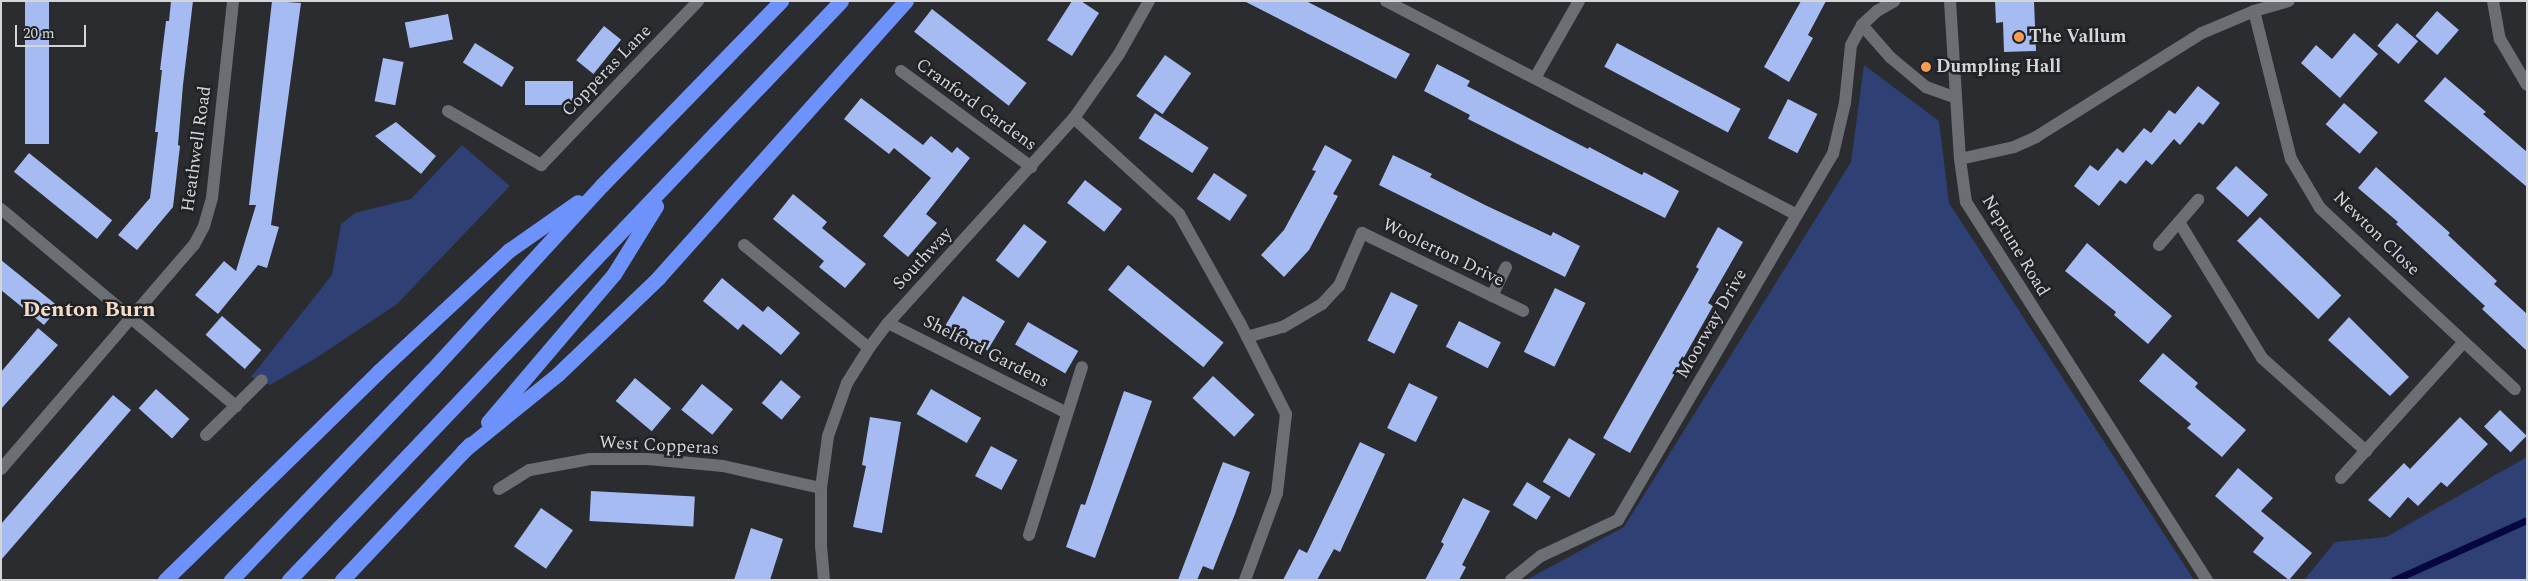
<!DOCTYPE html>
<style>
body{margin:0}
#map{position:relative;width:2528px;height:581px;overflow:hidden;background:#2a2c30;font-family:Spectral,serif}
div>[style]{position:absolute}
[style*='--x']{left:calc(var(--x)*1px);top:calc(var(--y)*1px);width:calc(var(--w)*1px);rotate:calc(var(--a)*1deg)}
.green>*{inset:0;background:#2e4074}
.stream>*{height:7px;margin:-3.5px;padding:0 3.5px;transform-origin:3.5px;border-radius:3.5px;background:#040740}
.building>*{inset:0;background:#a5bbf2;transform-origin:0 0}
.minor>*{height:12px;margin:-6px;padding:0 6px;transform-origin:6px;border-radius:6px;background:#6b6e73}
.highway>*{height:15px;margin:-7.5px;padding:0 7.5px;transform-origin:7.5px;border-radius:7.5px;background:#6e92fc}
.dots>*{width:14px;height:14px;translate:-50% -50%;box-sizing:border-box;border:2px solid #202226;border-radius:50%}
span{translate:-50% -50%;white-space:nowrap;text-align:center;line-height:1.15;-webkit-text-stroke:5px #202226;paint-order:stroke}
.poi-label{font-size:18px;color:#d4d5d8;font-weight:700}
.left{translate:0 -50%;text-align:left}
.street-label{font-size:18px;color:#d4d5d8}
.district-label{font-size:22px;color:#f7dcc9;font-weight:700}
.frame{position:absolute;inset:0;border:2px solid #d4d5d8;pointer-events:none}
.scale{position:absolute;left:15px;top:25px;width:71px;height:22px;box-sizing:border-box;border:2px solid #d4d5d8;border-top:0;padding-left:6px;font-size:15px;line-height:18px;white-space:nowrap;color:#d4d5d8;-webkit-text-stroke:4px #202226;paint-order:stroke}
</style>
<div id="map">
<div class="green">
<i style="clip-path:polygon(1864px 65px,1939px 121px,1949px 203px,2194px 580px,1526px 580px,1624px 527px,1851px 162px)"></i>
<i style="clip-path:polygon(462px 145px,510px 186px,397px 304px,316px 358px,270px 385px,251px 377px,332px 275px,341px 224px,355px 213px,411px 199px)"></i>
<i style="clip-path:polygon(2527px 457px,2527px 580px,2304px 580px,2335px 542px,2386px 537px)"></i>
</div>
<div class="stream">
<i style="--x:2394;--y:580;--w:146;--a:-24.3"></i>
</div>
<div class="building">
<i style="left:25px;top:1px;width:24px;height:143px"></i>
<i style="clip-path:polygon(171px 1px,193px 1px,183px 85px,178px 145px,180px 146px,173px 207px,137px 250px,118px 235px,150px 198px,158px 132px,155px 132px,162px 70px,160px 70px,166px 21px,169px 21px)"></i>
<i style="clip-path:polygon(272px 1px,301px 3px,271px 225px,279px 227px,267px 268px,258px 265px,218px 314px,195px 295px,224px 261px,236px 271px,256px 205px,249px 205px)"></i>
<i style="clip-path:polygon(1072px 1px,1081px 1px,1099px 13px,1072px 56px,1047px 40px)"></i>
<i style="clip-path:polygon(1244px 1px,1306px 1px,1410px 54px,1396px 79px)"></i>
<i style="clip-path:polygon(1801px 1px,1826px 1px,1808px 35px,1813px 38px,1789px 82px,1764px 67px)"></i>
<i style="clip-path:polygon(1995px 1px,2034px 1px,2036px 51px,2004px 52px,2003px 22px,1996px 23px)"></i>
<i style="left:932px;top:9px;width:120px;height:29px;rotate:38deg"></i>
<i style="left:2437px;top:11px;width:29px;height:33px;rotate:41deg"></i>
<i style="left:448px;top:14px;width:26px;height:44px;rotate:79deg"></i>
<i style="left:2397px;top:23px;width:28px;height:30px;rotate:41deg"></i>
<i style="left:604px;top:26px;width:22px;height:44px;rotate:39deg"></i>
<i style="clip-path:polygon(2354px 33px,2378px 54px,2340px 98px,2301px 63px,2316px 45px,2332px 59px)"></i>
<i style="left:475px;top:43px;width:46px;height:23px;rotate:32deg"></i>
<i style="left:1617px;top:43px;width:140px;height:27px;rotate:28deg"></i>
<i style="left:1165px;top:55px;width:32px;height:50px;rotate:35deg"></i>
<i style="left:383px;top:58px;width:21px;height:44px;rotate:11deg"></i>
<i style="clip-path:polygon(1437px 64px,1470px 81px,1467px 86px,1536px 122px,1588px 149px,1589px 147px,1642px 175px,1644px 172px,1679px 191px,1665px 218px,1468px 119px,1470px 115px,1424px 91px)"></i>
<i style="clip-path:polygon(2445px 77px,2486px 112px,2483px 114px,2527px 152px,2527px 187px,2424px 101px)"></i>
<i style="left:573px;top:81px;width:24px;height:48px;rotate:90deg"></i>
<i style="clip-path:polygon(2198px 86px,2220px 103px,2203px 125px,2199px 122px,2180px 145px,2174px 139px,2152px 165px,2146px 160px,2126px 184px,2120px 180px,2099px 206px,2074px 186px,2090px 165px,2098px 171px,2117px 148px,2123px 153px,2144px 128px,2151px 133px,2169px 110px,2175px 114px)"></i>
<i style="clip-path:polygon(861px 98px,923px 145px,931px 136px,952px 153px,957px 147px,970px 158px,926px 214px,937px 223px,908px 257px,883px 236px,931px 178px,894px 148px,889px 154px,844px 119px)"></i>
<i style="left:1788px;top:99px;width:33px;height:44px;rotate:27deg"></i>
<i style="left:2344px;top:103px;width:45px;height:28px;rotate:41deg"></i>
<i style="left:1155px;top:113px;width:64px;height:30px;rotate:33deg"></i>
<i style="clip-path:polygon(396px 122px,436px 156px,421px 174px,375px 136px)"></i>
<i style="clip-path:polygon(1325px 145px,1352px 160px,1333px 194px,1338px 196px,1309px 250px,1284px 277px,1261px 255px,1284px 230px,1316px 171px,1312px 170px)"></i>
<i style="left:29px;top:153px;width:107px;height:24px;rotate:39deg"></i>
<i style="clip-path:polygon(1393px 155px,1432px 174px,1430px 177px,1485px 205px,1551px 236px,1553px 232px,1580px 246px,1565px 277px,1379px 185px)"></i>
<i style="left:2236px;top:166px;width:43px;height:30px;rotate:42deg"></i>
<i style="clip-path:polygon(2376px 167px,2450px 233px,2448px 235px,2497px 281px,2494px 284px,2527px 314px,2527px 351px,2482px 309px,2485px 306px,2396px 224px,2398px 222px,2358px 188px)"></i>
<i style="left:1214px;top:173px;width:40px;height:31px;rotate:34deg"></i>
<i style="left:1085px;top:180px;width:47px;height:29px;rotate:38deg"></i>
<i style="clip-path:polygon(793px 194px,827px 222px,822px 228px,866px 264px,845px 288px,819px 267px,824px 261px,773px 219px)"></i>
<i style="left:2260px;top:217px;width:113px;height:33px;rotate:44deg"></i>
<i style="left:1024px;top:224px;width:29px;height:46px;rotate:38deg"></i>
<i style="clip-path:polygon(1718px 227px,1743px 242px,1708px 303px,1713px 306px,1630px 453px,1603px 438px,1699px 269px,1696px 267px)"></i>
<i style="clip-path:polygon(2087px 243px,2172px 316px,2148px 344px,2114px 315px,2116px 312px,2065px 271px)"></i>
<i style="clip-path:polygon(1px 260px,59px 307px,44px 325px,1px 290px)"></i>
<i style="left:1128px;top:265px;width:123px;height:32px;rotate:39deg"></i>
<i style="clip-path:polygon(722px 278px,763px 312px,768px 306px,800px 333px,781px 355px,743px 324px,738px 330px,703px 301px)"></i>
<i style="left:1555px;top:288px;width:34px;height:71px;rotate:26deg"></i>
<i style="left:1391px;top:292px;width:30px;height:54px;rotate:26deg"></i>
<i style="left:963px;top:296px;width:49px;height:34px;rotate:31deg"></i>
<i style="left:222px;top:316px;width:52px;height:25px;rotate:41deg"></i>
<i style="clip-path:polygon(2349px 317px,2409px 377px,2390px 396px,2328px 340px)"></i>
<i style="left:1459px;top:321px;width:47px;height:29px;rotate:27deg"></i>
<i style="left:1028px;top:322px;width:58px;height:26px;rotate:30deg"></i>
<i style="clip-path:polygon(38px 328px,58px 345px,1px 409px,1px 372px)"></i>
<i style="clip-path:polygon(2163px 353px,2198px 383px,2195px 387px,2246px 430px,2222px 457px,2187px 428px,2191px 424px,2139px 381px)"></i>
<i style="left:1213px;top:376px;width:57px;height:30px;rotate:43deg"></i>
<i style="left:635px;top:378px;width:47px;height:30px;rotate:40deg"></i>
<i style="left:781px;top:380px;width:26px;height:30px;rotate:40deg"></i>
<i style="left:1409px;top:383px;width:32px;height:50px;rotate:26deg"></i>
<i style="left:702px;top:384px;width:40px;height:33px;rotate:39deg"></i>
<i style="left:156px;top:389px;width:45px;height:26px;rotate:42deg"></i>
<i style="left:931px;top:389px;width:58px;height:29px;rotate:30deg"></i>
<i style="clip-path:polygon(1124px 391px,1152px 401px,1095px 558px,1066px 547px,1081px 504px,1085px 505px)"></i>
<i style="clip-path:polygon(113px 395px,131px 410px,1px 560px,1px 524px)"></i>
<i style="left:2500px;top:410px;width:37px;height:23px;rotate:44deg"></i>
<i style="clip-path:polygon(870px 417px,901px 422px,882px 533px,853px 527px,866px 466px,862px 465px)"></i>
<i style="clip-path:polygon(2460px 417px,2488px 444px,2447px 487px,2441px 482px,2418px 506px,2408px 497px,2390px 518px,2368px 500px,2404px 463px,2410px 469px)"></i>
<i style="left:1569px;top:438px;width:31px;height:51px;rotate:31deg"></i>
<i style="clip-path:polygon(1360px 442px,1385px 454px,1340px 552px,1334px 549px,1317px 580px,1283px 580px,1299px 549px,1307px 553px)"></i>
<i style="left:991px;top:446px;width:30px;height:34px;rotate:28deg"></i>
<i style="clip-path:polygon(1223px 462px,1250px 472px,1235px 514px,1213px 570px,1203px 566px,1197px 580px,1178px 580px)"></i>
<i style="clip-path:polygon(2238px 468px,2273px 498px,2261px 511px,2312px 553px,2289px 580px,2253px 552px,2264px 538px,2215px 496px)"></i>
<i style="left:1527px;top:482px;width:28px;height:27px;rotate:32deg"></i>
<i style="left:591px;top:491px;width:104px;height:30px;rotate:3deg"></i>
<i style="clip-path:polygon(1463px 498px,1490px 511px,1462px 565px,1466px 567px,1459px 580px,1425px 580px,1444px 544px,1441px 542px)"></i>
<i style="left:541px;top:508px;width:39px;height:47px;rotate:35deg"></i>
<i style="clip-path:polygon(751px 528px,783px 539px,770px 580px,734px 580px)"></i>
</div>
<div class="minor">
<i style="--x:1386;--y:1;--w:462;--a:27.5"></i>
<i style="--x:1950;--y:1;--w:158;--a:86.4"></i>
<i style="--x:1960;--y:159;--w:43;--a:82.1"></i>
<i style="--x:1966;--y:202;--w:448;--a:57.5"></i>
<i style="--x:2493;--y:1;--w:39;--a:80"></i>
<i style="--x:2500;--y:39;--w:53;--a:59.6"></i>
<i style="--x:2254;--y:11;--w:153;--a:76"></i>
<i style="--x:2291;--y:159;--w:57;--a:59.4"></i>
<i style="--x:2320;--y:208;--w:266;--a:42.9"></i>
<i style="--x:1862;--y:25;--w:43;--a:48.8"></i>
<i style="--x:1890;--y:57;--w:47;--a:39.8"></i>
<i style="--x:1926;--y:87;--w:32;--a:20"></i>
<i style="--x:901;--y:71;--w:162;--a:36.4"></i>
<i style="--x:1535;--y:78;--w:89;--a:-60.3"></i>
<i style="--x:448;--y:111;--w:108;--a:30.1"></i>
<i style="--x:541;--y:165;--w:227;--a:-46.2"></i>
<i style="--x:1074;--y:118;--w:142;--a:42.4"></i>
<i style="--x:1179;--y:214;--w:125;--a:60.8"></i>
<i style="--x:1240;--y:323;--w:102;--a:63.2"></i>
<i style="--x:1286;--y:414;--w:80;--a:96.5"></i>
<i style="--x:1277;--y:493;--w:93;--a:110.2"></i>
<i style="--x:1960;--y:159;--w:55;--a:-12.5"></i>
<i style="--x:2014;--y:147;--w:24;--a:-24"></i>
<i style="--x:2036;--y:137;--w:196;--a:-32.1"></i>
<i style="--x:2202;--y:33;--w:56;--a:-22.9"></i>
<i style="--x:2254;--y:11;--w:36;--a:-16"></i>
<i style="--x:1;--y:209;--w:307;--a:40"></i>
<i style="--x:2179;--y:222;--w:159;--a:58.6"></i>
<i style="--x:2262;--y:358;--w:140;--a:41.8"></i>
<i style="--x:744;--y:245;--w:162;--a:39.5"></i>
<i style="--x:2159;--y:245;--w:60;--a:-49.1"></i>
<i style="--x:1492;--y:296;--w:32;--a:-64"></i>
<i style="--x:888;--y:323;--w:200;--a:26.7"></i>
<i style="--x:1247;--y:337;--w:37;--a:-16"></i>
<i style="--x:1283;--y:327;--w:45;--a:-30.5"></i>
<i style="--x:1322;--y:304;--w:25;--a:-47"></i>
<i style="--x:1339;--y:286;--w:58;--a:-66.5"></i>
<i style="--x:1362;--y:233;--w:179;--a:25.8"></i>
<i style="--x:206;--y:435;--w:78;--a:-44.5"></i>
<i style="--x:1;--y:469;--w:296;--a:-49.3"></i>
<i style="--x:194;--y:245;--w:21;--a:-62"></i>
<i style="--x:204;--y:226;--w:29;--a:-74"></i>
<i style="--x:212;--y:198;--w:198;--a:-83.9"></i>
<i style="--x:2341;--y:478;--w:183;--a:-47.9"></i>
<i style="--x:499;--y:489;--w:36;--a:-32"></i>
<i style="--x:530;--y:470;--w:61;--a:-10.4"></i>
<i style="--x:590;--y:459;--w:58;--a:0"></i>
<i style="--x:648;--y:459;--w:75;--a:5.3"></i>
<i style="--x:723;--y:466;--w:100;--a:12.7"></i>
<i style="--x:1029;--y:535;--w:176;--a:-72.5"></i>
<i style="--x:824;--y:580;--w:34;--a:-95"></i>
<i style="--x:821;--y:546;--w:58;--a:-90"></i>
<i style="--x:821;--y:488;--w:52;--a:-82.3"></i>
<i style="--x:828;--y:436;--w:56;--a:-70.3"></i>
<i style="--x:847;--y:383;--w:41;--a:-57.8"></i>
<i style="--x:869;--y:348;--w:31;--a:-53"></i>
<i style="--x:888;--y:323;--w:277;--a:-47.8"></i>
<i style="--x:1074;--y:118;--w:78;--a:-54.9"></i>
<i style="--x:1119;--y:54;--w:61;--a:-60.5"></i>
<i style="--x:1511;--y:580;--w:38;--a:-39"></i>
<i style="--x:1541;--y:556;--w:85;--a:-25.1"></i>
<i style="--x:1618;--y:520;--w:424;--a:-59.6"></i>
<i style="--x:1833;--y:154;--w:52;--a:-76.8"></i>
<i style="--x:1845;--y:103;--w:58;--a:-84.1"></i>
<i style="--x:1851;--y:45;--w:23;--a:-61"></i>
<i style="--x:1862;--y:25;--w:21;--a:-43"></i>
<i style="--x:1877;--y:11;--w:20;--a:-30"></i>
</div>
<div class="highway">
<i style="--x:488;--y:422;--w:194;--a:-49.6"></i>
<i style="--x:614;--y:274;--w:80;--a:-58.3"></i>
<i style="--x:463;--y:451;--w:122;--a:-39"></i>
<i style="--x:558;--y:374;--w:139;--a:-43.8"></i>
<i style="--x:658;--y:278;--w:372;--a:-48.2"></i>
<i style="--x:165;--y:580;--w:298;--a:-44.3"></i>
<i style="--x:378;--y:372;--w:178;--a:-42.9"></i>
<i style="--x:508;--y:251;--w:85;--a:-35"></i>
<i style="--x:231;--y:580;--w:289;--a:-46.3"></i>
<i style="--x:431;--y:371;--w:253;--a:-47.4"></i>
<i style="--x:602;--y:185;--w:257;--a:-45.8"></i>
<i style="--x:289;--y:580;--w:800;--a:-46.37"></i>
<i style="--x:342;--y:580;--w:187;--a:-46.7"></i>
</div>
<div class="dots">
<i style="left:2019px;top:37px;background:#fb9e51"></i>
<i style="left:1926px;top:67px;background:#fb9e51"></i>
</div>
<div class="poi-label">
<span class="left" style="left:2029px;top:37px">The Vallum</span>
<span class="left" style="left:1936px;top:67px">Dumpling Hall</span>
</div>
<div class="street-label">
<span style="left:607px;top:71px;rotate:-46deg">Copperas Lane</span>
<span style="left:976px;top:105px;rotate:36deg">Cranford Gardens</span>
<span style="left:197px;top:149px;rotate:-82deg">Heathwell Road</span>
<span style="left:2376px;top:234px;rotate:44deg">Newton Close</span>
<span style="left:2015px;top:246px;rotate:59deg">Neptune Road</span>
<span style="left:1443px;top:253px;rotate:26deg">Woolerton Drive</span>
<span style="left:923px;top:259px;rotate:-47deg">Southway</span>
<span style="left:1712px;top:324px;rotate:-60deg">Moorway Drive</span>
<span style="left:986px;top:352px;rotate:27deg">Shelford Gardens</span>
<span style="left:659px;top:446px;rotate:3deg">West Copperas</span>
</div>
<div class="district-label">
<span style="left:89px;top:310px">Denton Burn</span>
</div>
<div class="frame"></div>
<div class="scale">20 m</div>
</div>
